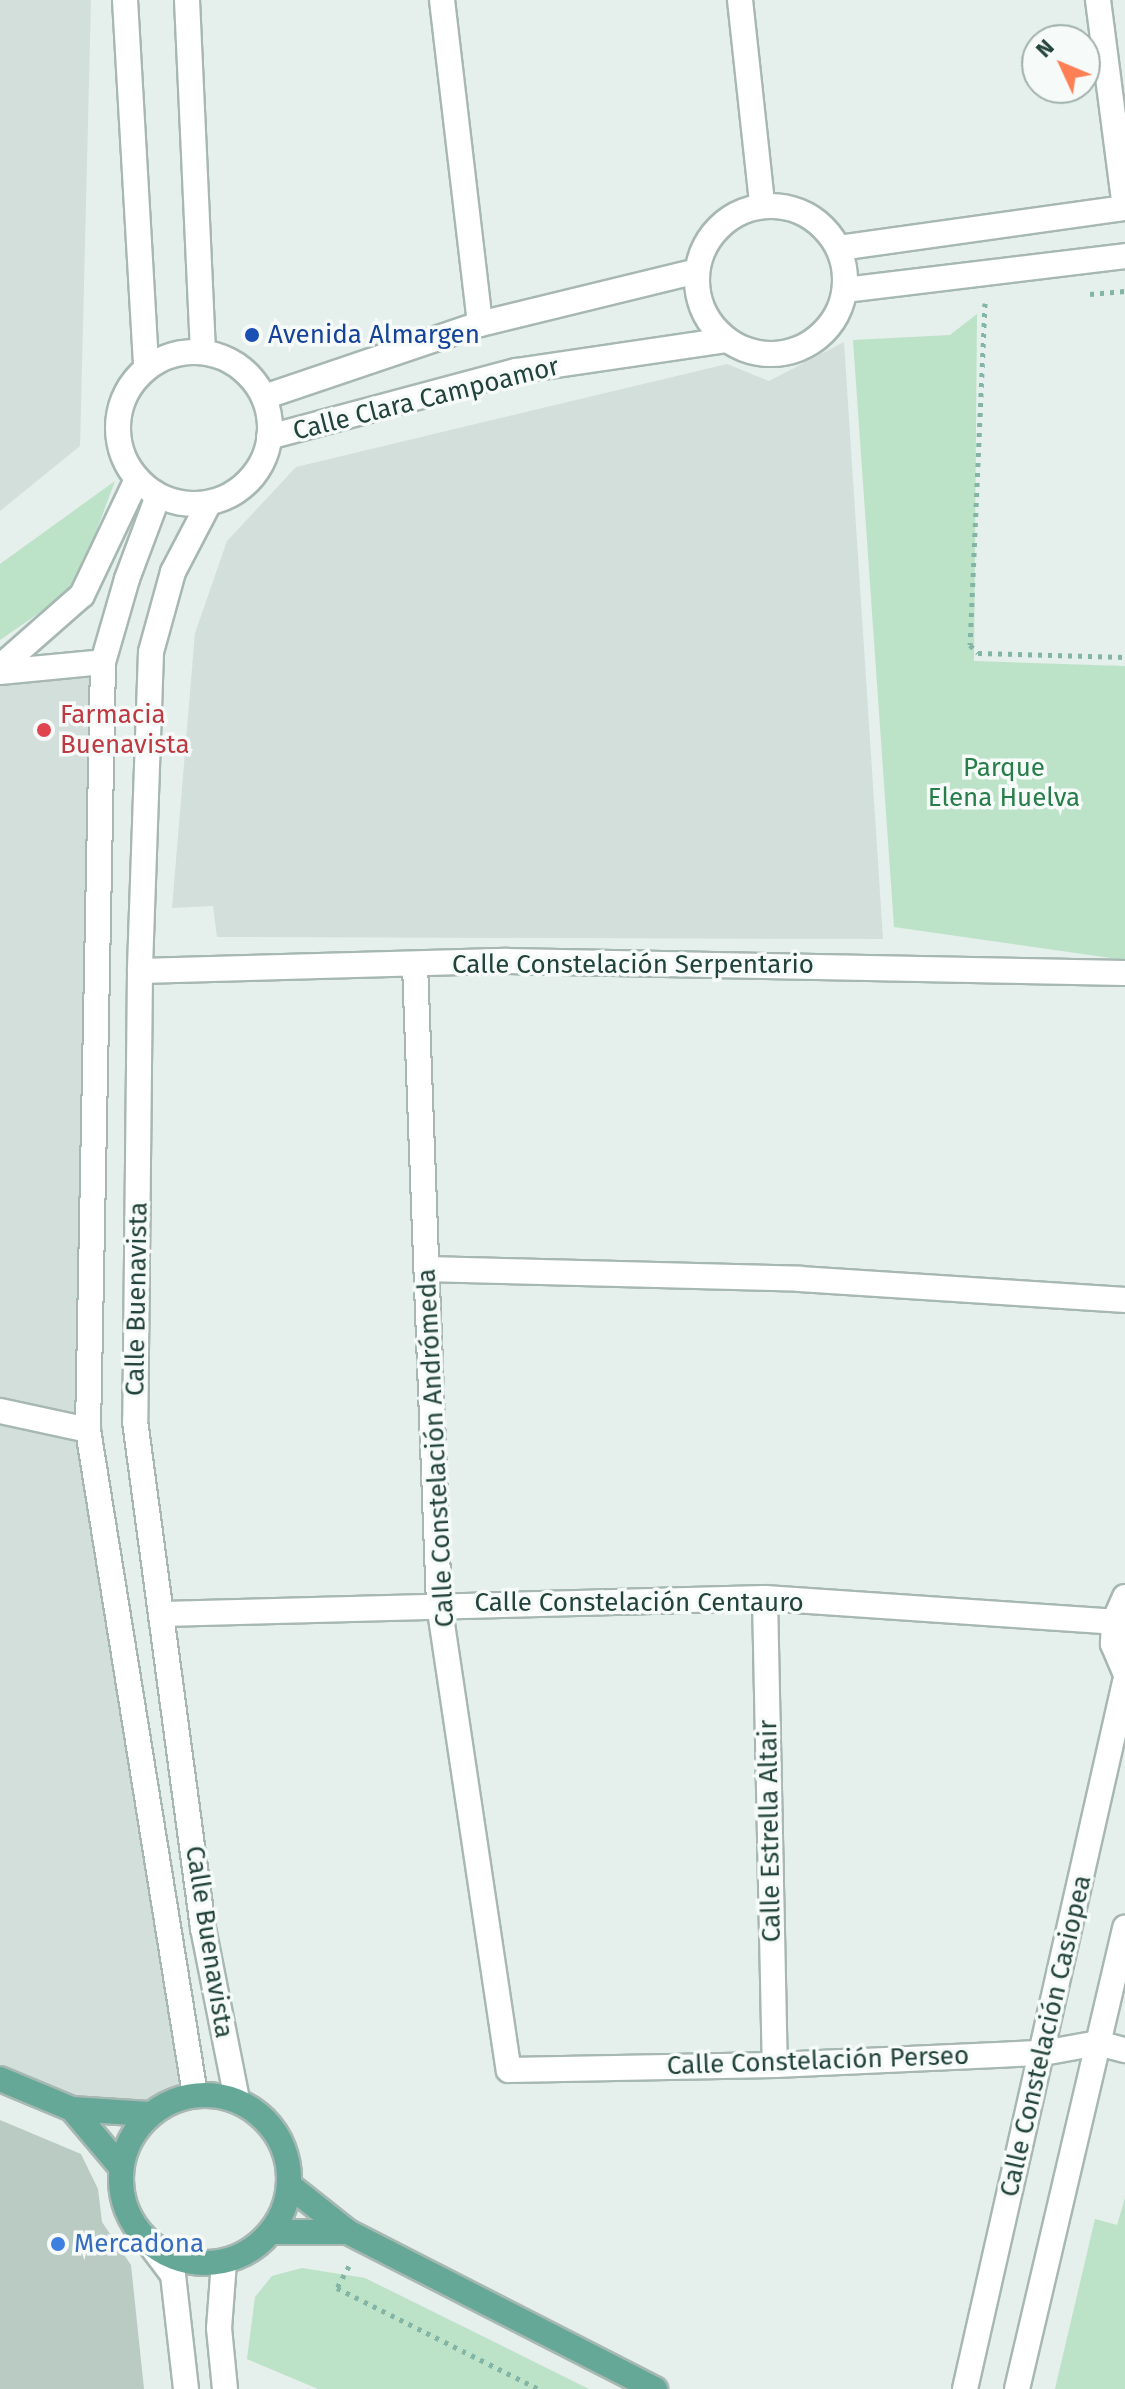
<!DOCTYPE html>
<meta charset="utf-8">
<style>
body{margin:0}
#map{position:relative;width:1125px;height:2389px;overflow:hidden;background:#e5efeb;font-family:"Fira Sans",sans-serif}
div>[style]{position:absolute}
[style*='--x']{left:calc(var(--x)*1px);top:calc(var(--y)*1px);width:calc(var(--w)*1px);rotate:calc(var(--a)*1deg)}
.built>*{inset:0;background:#d3dfda}
.green>*{inset:0;background:#bce2c7}
.building>*{inset:0;background:#bacbc4}
.path>*{height:5px;margin-top:-2.5px;transform-origin:0;background:repeating-linear-gradient(90deg,#83b5a6 0 4px,transparent 0 10px)}
.roads{filter:drop-shadow(2px 0 #a7b8b3) drop-shadow(-2px 0 #a7b8b3) drop-shadow(0 2px #a7b8b3) drop-shadow(0 -2px #a7b8b3)}
.minor>*{height:24px;margin:-12px;padding:0 12px;transform-origin:12px;border-radius:12px;background:#fff}
.minor>.ring{margin:-12px;padding:0;box-sizing:content-box;background:none;border:24px solid #fff;border-radius:50%}
.major>*{height:24px;margin:-12px;padding:0 12px;transform-origin:12px;border-radius:12px;background:#66a898}
.major>.ring{margin:-12px;padding:0;box-sizing:content-box;background:none;border:24px solid #66a898;border-radius:50%}
.dots>*{width:22px;height:22px;translate:-50% -50%;box-sizing:border-box;border:4px solid #f6fbf9;border-radius:50%}
span{translate:-50% -50%;white-space:nowrap;text-align:center;line-height:1.15;-webkit-text-stroke:7px #f6fbf9;paint-order:stroke}
.transit-label{font-size:26px;color:#164399}
.left{translate:0 -50%;text-align:left}
.street-label{font-size:26px;color:#22433b}
.health-label{font-size:26px;color:#be3a42}
.park-label{font-size:26px;color:#287e4a}
.shop-label{font-size:26px;color:#366cbe}
.north{position:absolute;left:1021px;top:24px;width:80px;height:80px;box-sizing:border-box;background:#f6fbf9;border:2px solid #a1b1ad;border-radius:50%;rotate:314deg;font-size:22px;font-weight:700;line-height:32px;text-align:center;color:#22433b}
.north::after{content:'';display:block;margin:auto;width:28px;height:36px;background:#fd7f55;clip-path:polygon(50% 0,100% 100%,50% 72%,0 100%)}
</style>
<div id="map">
<div class="built">
<i style="clip-path:polygon(0 0,91px 0,80px 446px,0 511px)"></i>
<i style="clip-path:polygon(844px 342px,883px 939px,217px 937px,213px 906px,172px 908px,195px 633px,227px 541px,296px 467px,727px 364px,769px 381px)"></i>
<i style="clip-path:polygon(103px 662px,88px 1430px,195px 2094px,149px 2114px,72px 2109px,0 2079px,0 672px)"></i>
</div>
<div class="green">
<i style="clip-path:polygon(977px 314px,974px 661px,1125px 666px,1125px 960px,894px 927px,853px 340px,950px 335px)"></i>
<i style="clip-path:polygon(115px 481px,75px 588px,0 640px,0 564px)"></i>
<i style="clip-path:polygon(1125px 2198px,1125px 2389px,1055px 2389px,1095px 2219px,1117px 2225px)"></i>
<i style="clip-path:polygon(302px 2268px,365px 2278px,589px 2389px,318px 2389px,247px 2359px,255px 2297px,272px 2276px)"></i>
</div>
<div class="building">
<i style="clip-path:polygon(0 2120px,81px 2154px,98px 2189px,102px 2222px,131px 2265px,144px 2389px,0 2389px)"></i>
</div>
<div class="path">
<i style="--x:1090;--y:294;--w:35;--a:-5"></i>
<i style="--x:985;--y:303;--w:342;--a:92.5"></i>
<i style="--x:970;--y:645;--w:11;--a:45"></i>
<i style="--x:978;--y:653;--w:147;--a:1.6"></i>
<i style="--x:349;--y:2266;--w:25;--a:119"></i>
<i style="--x:337;--y:2288;--w:226;--a:26.6"></i>
</div>
<div class="roads">
<div class="minor">
<i style="--x:125;--y:0;--w:369;--a:86.7"></i>
<i style="--x:187;--y:0;--w:352;--a:87.4"></i>
<i style="--x:442;--y:0;--w:326;--a:83.3"></i>
<i style="--x:740;--y:0;--w:205;--a:83.8"></i>
<i style="--x:1098;--y:0;--w:209;--a:82.6"></i>
<i class="ring" style="left:697px;top:206px;width:124px;height:124px"></i>
<i style="--x:839;--y:248;--w:289;--a:-8"></i>
<i style="--x:845;--y:290;--w:282;--a:-6.9"></i>
<i class="ring" style="left:118px;top:352px;width:128px;height:128px"></i>
<i style="--x:264;--y:397;--w:228;--a:-18.7"></i>
<i style="--x:480;--y:324;--w:223;--a:-13.7"></i>
<i style="--x:269;--y:437;--w:256;--a:-15"></i>
<i style="--x:516;--y:371;--w:212;--a:-8.4"></i>
<i style="--x:158;--y:496;--w:89;--a:110.5"></i>
<i style="--x:127;--y:579;--w:86;--a:106.1"></i>
<i style="--x:103;--y:662;--w:768;--a:91.12"></i>
<i style="--x:88;--y:1430;--w:673;--a:80.85"></i>
<i style="--x:209;--y:503;--w:78;--a:117.6"></i>
<i style="--x:173;--y:572;--w:83;--a:105.4"></i>
<i style="--x:151;--y:652;--w:319;--a:92"></i>
<i style="--x:140;--y:971;--w:450;--a:90.6"></i>
<i style="--x:135;--y:1421;--w:512;--a:82.36"></i>
<i style="--x:203;--y:1928;--w:175;--a:78.8"></i>
<i style="--x:0;--y:667;--w:109;--a:-41.3"></i>
<i style="--x:82;--y:595;--w:128;--a:-64.6"></i>
<i style="--x:0;--y:672;--w:103;--a:-5.5"></i>
<i style="--x:415;--y:965;--w:639;--a:87.85"></i>
<i style="--x:439;--y:1604;--w:471;--a:81.5"></i>
<i style="--x:509;--y:2070;--w:266;--a:-1.1"></i>
<i style="--x:775;--y:2065;--w:268;--a:-2.6"></i>
<i style="--x:1043;--y:2053;--w:56;--a:-10.3"></i>
<i style="--x:1098;--y:2043;--w:28;--a:15"></i>
<i style="--x:140;--y:971;--w:367;--a:-1.6"></i>
<i style="--x:507;--y:961;--w:618;--a:1.11"></i>
<i style="--x:428;--y:1269;--w:372;--a:1.5"></i>
<i style="--x:800;--y:1279;--w:326;--a:3.7"></i>
<i style="--x:0;--y:1411;--w:90;--a:12.2"></i>
<i style="--x:1125;--y:1597;--w:27;--a:114"></i>
<i style="--x:1114;--y:1622;--w:22;--a:93"></i>
<i style="--x:1113;--y:1644;--w:30;--a:67"></i>
<i style="--x:765;--y:1598;--w:467;--a:88.8"></i>
<i style="--x:163;--y:1614;--w:602;--a:-1.52"></i>
<i style="--x:765;--y:1598;--w:350;--a:3.9"></i>
<i style="--x:152;--y:2247;--w:35;--a:53"></i>
<i style="--x:173;--y:2275;--w:115;--a:83.5"></i>
<i style="--x:224;--y:2262;--w:66;--a:94.3"></i>
<i style="--x:219;--y:2328;--w:61;--a:84.4"></i>
<i style="--x:965;--y:2389;--w:725;--a:-77.25"></i>
<i style="--x:1017;--y:2389;--w:474;--a:-76.8"></i>
</div>
<div class="major">
<i style="--x:0;--y:2079;--w:78;--a:22.6"></i>
<i style="--x:72;--y:2109;--w:77;--a:3.7"></i>
<i class="ring" style="left:121px;top:2095px;width:144px;height:144px"></i>
<i style="--x:72;--y:2109;--w:75;--a:49.9"></i>
<i style="--x:290;--y:2186;--w:74;--a:38.4"></i>
<i style="--x:348;--y:2232;--w:345;--a:27.1"></i>
<i style="--x:271;--y:2232;--w:77;--a:0"></i>
</div>
</div>
<div class="dots">
<i style="left:252px;top:335px;background:#1a4fb4"></i>
<i style="left:44px;top:730px;background:#e0444e"></i>
<i style="left:58px;top:2244px;background:#3f7fe0"></i>
</div>
<div class="transit-label">
<span class="left" style="left:268px;top:335px">Avenida Almargen</span>
</div>
<div class="street-label">
<span style="left:426px;top:399px;rotate:-14deg">Calle Clara Campoamor</span>
<span style="left:633px;top:965px">Calle Constelación Serpentario</span>
<span style="left:137px;top:1299px;rotate:-89deg">Calle Buenavista</span>
<span style="left:436px;top:1448px;rotate:-93deg">Calle Constelación Andrómeda</span>
<span style="left:639px;top:1603px">Calle Constelación Centauro</span>
<span style="left:770px;top:1831px;rotate:-91deg">Calle Estrella Altair</span>
<span style="left:209px;top:1942px;rotate:81deg">Calle Buenavista</span>
<span style="left:1046px;top:2036px;rotate:-77deg">Calle Constelación Casiopea</span>
<span style="left:818px;top:2061px;rotate:-2deg">Calle Constelación Perseo</span>
</div>
<div class="health-label">
<span class="left" style="left:60px;top:730px">Farmacia<br>Buenavista</span>
</div>
<div class="park-label">
<span style="left:1004px;top:783px">Parque<br>Elena Huelva</span>
</div>
<div class="shop-label">
<span class="left" style="left:74px;top:2244px">Mercadona</span>
</div>
<div class="north">N</div>
</div>
